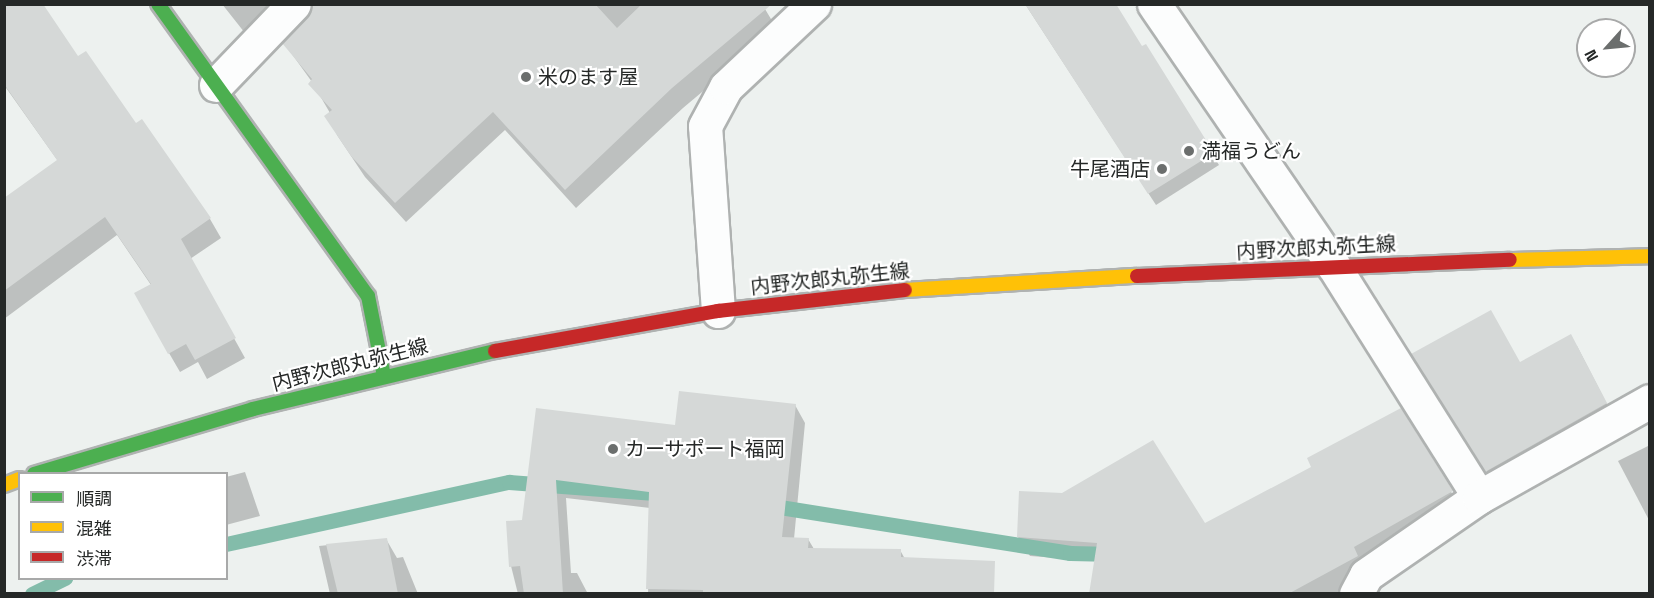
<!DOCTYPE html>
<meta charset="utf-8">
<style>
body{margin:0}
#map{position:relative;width:1654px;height:598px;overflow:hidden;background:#edf1ef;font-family:"Space Grotesk","Noto Sans JP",sans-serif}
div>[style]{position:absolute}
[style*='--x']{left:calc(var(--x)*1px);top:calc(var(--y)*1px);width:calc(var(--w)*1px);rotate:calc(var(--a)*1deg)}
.shadow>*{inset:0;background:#0003}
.stream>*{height:15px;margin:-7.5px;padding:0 7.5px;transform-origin:7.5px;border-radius:7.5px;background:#83bcaa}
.building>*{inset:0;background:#d5d8d7}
.roads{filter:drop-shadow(2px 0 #afb2b1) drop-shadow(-2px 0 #afb2b1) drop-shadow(0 2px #afb2b1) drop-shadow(0 -2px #afb2b1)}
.street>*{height:33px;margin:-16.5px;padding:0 16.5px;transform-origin:16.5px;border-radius:16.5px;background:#fcfdfd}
.fast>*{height:14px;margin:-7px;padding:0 7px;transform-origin:7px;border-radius:7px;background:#4caf50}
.slow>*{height:14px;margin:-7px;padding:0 7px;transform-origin:7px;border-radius:7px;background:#ffc107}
.jam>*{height:14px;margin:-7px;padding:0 7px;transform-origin:7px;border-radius:7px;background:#c62828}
.dots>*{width:16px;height:16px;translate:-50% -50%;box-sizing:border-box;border:3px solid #fff;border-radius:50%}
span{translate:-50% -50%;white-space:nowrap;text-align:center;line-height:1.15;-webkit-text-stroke:4.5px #fff;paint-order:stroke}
.poi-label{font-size:20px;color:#252827}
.left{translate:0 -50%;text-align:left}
.right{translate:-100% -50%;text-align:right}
.street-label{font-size:20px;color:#252827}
.frame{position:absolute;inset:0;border:6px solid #252827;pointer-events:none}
.legend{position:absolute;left:18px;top:472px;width:210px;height:108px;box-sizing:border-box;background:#fff;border:2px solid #a8a9a9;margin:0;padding:8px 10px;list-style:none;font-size:18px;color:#252827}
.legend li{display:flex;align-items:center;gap:12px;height:30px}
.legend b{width:30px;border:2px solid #a8a9a9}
.north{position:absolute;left:1576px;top:18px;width:60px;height:60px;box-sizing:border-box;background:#fff;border:2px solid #a8a9a9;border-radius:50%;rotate:243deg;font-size:16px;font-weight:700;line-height:24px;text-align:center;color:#252827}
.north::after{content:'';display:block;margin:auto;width:21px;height:27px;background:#6b6e6d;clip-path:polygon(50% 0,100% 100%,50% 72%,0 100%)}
</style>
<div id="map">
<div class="shadow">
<i style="clip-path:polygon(4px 4px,78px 58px,136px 125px,141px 121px,210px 219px,221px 238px,190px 259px,245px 358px,207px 379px,198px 362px,180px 372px,169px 353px,151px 285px,117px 235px,4px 319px,4px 200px,58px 161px,4px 85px)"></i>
<i style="clip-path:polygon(222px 4px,762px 4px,777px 29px,683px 108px,576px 208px,505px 130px,406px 222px,365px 177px,337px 135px,330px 113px,312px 82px,284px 43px,314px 9px,300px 5px,256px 47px)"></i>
<i style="clip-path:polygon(1025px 4px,1114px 4px,1142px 48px,1145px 46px,1219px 165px,1156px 205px)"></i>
<i style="clip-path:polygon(1577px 346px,1612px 414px,1493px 482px,1419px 365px,1520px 364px)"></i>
<i style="clip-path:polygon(795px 405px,805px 423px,794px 539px,808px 539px,814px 549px,900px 550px,905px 559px,979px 594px,648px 594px,650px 508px,566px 498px,571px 573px,577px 573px,588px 594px,518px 594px,511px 566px,524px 522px,537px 410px,676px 427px)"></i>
<i style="clip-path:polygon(1400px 410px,1463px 511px,1343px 594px,1090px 594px,1096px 561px,1030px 556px,1018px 537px,1205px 525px,1313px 468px)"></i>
<i style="clip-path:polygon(1650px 445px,1650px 522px,1618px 461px)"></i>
<i style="clip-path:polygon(245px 472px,260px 516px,226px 525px,226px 477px)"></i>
<i style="clip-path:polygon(386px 539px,397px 558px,403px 557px,418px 594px,330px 594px,319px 546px)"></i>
</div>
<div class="stream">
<i style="--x:767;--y:505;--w:307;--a:9"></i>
<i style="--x:1070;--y:553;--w:44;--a:1.3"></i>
<i style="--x:226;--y:544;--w:290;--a:-12.4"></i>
<i style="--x:509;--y:482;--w:159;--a:4.3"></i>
<i style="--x:32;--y:594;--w:37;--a:-26"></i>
</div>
<div class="building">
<i style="clip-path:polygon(4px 4px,43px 4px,78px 56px,86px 51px,136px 123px,142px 119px,211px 218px,181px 239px,236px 338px,195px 360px,186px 344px,168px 354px,134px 293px,151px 284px,105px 217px,4px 291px,4px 198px,57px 160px,4px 84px)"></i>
<i style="clip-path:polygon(312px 4px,595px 4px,617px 28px,642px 4px,772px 4px,672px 88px,565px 190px,493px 112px,395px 203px,351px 156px,324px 116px,332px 110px,308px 84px,312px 79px,282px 43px,308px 17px)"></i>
<i style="clip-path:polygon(1025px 4px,1116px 4px,1142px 46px,1146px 44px,1214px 153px,1148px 194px)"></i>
<i style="clip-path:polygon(1491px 310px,1520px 362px,1571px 334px,1607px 403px,1485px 472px,1411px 354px)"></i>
<i style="clip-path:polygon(679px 391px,796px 404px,782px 537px,809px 538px,808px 548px,901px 549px,901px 557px,995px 561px,994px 594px,703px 594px,703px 590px,646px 589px,649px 492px,556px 480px,563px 594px,524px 594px,520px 566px,509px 567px,506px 521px,522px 520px,536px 408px,675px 425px)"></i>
<i style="clip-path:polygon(1401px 408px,1453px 491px,1354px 547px,1358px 556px,1288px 594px,1089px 594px,1097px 543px,1017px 537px,1019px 491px,1062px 493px,1153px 440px,1205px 523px,1311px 467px,1307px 458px)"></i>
<i style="clip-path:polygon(387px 538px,398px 594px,338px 594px,326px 544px)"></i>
</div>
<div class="roads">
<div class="street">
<i style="--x:1154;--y:4;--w:316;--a:55.6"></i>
<i style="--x:1333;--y:265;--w:274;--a:57.8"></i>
<i style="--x:216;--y:85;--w:112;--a:-46.1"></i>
<i style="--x:718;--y:311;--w:185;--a:-94"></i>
<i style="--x:705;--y:126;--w:44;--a:-61.7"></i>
<i style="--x:726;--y:87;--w:121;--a:-43.3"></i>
<i style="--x:1356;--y:594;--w:21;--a:-62"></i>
<i style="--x:1366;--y:575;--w:137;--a:-34.6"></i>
<i style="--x:1479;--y:497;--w:196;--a:-29.3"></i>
</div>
<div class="fast">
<i style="--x:158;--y:4;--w:360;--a:54.3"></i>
<i style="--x:368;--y:296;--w:82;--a:78.7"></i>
<i style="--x:34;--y:474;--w:228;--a:-16.5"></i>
<i style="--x:253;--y:409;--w:249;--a:-13.5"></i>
</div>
<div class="slow">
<i style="--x:1510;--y:260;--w:140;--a:-1.6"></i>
<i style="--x:905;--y:290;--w:232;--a:-3.5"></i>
<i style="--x:4;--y:485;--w:17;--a:-21"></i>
</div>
<div class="jam">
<i style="--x:1137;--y:276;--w:373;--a:-2.5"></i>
<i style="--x:495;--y:351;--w:227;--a:-10.2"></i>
<i style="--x:718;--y:311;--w:188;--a:-6.4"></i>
</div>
</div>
<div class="dots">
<i style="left:526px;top:77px;background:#6b6e6d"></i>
<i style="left:1189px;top:151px;background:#6b6e6d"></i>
<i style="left:1162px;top:169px;background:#6b6e6d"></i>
<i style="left:613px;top:449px;background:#6b6e6d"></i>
</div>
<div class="poi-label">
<span class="left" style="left:538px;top:77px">米のます屋</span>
<span class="left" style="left:1201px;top:151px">満福うどん</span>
<span class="right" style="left:1150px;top:169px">牛尾酒店</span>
<span class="left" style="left:625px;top:449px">カーサポート福岡</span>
</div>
<div class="street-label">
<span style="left:1316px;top:248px;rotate:-3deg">内野次郎丸弥生線</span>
<span style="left:830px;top:279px;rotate:-6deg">内野次郎丸弥生線</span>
<span style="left:350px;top:365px;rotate:-14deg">内野次郎丸弥生線</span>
</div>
<div class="frame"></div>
<ul class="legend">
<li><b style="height:8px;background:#4caf50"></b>順調</li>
<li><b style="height:8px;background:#ffc107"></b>混雑</li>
<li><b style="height:8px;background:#c62828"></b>渋滞</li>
</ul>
<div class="north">N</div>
</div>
